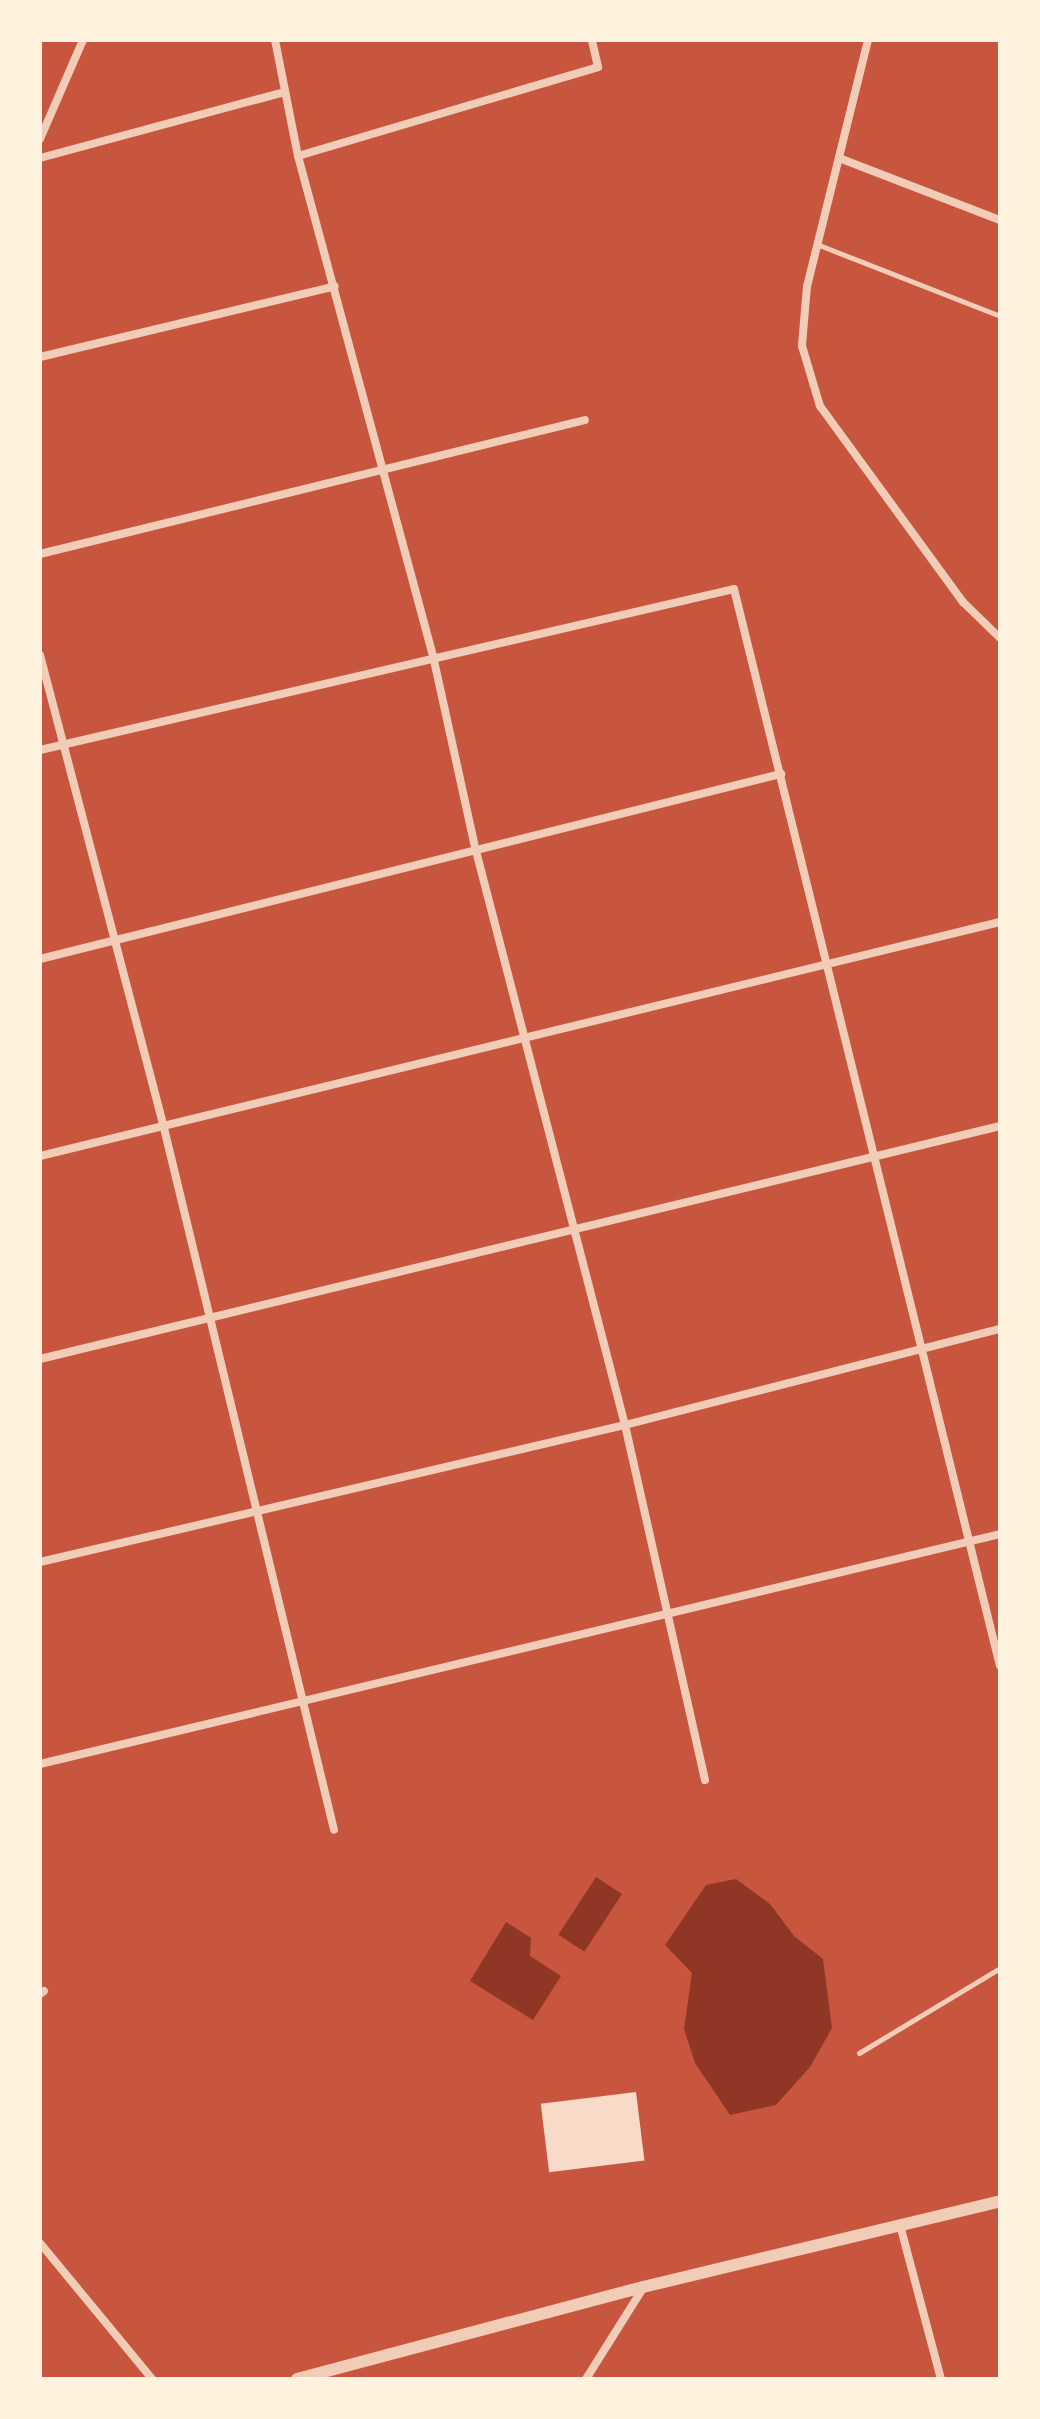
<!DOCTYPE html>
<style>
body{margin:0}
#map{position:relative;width:1040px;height:2419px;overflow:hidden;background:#c8553d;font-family:Lato,sans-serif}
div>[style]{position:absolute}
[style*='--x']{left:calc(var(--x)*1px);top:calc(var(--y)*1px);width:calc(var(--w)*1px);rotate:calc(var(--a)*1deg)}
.water>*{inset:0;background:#8f3625;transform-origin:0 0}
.building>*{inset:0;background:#f7dbc8;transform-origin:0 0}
.service>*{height:5px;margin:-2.5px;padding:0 2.5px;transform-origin:2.5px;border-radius:2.5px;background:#f1ccb7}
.minor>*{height:8px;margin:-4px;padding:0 4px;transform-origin:4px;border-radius:4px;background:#f1ccb7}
.tertiary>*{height:12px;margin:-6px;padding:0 6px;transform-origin:6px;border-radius:6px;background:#f1ccb7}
span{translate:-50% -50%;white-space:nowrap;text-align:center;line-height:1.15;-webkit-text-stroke:6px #fff3e0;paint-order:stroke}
.frame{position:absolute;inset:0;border:42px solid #fff3e0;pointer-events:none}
</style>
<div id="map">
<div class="water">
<i style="left:596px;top:1877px;width:31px;height:69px;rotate:33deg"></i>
<i style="clip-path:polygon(736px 1879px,770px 1904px,794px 1936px,823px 1959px,832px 2028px,810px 2067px,776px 2105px,730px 2115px,695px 2063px,684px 2029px,692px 1973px,665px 1945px,706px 1885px)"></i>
<i style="clip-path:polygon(506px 1922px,531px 1938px,530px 1956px,561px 1976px,533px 2020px,470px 1981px)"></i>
</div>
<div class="building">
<i style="left:636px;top:2092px;width:69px;height:96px;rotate:83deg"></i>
</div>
<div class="service">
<i style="--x:819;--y:245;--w:194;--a:21.4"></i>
<i style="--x:859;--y:2053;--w:165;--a:-31.1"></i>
</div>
<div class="minor">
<i style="--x:275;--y:40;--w:118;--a:78.8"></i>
<i style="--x:298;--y:156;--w:518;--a:74.89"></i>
<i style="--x:433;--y:656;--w:200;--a:77.6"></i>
<i style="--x:476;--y:851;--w:593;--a:75.45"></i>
<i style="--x:625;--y:1425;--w:364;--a:77.3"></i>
<i style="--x:868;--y:40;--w:253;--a:103.9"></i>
<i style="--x:807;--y:286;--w:60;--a:94.8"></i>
<i style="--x:802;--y:346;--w:63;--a:73.3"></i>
<i style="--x:820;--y:406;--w:243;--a:53.9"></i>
<i style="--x:963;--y:602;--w:52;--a:44.2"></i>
<i style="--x:40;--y:139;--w:108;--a:-66.5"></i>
<i style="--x:298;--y:156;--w:313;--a:-16.5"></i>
<i style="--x:598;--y:67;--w:28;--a:-103"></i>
<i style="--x:40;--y:158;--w:254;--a:-15.1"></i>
<i style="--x:839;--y:158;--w:173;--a:21.1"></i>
<i style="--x:40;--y:357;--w:303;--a:-13.5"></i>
<i style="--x:40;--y:554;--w:561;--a:-13.81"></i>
<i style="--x:40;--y:655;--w:485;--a:75.3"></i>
<i style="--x:163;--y:1124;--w:726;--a:76.38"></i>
<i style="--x:40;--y:750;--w:712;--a:-13.06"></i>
<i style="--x:734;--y:589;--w:1109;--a:76.13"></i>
<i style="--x:40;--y:959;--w:764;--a:-14.02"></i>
<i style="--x:40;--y:1156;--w:988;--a:-13.7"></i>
<i style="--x:40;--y:1359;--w:988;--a:-13.64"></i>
<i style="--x:40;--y:1562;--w:601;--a:-13.18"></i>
<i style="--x:625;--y:1425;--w:387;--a:-14.4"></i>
<i style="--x:40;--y:1764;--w:987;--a:-13.47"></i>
<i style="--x:40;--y:1994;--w:5;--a:-37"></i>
<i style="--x:900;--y:2225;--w:159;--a:75.1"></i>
<i style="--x:40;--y:2243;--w:176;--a:50.5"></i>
<i style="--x:586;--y:2379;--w:107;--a:-57.9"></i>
</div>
<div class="tertiary">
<i style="--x:297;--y:2379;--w:358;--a:-14.9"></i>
<i style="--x:643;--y:2287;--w:367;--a:-13.5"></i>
</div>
<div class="frame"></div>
</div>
